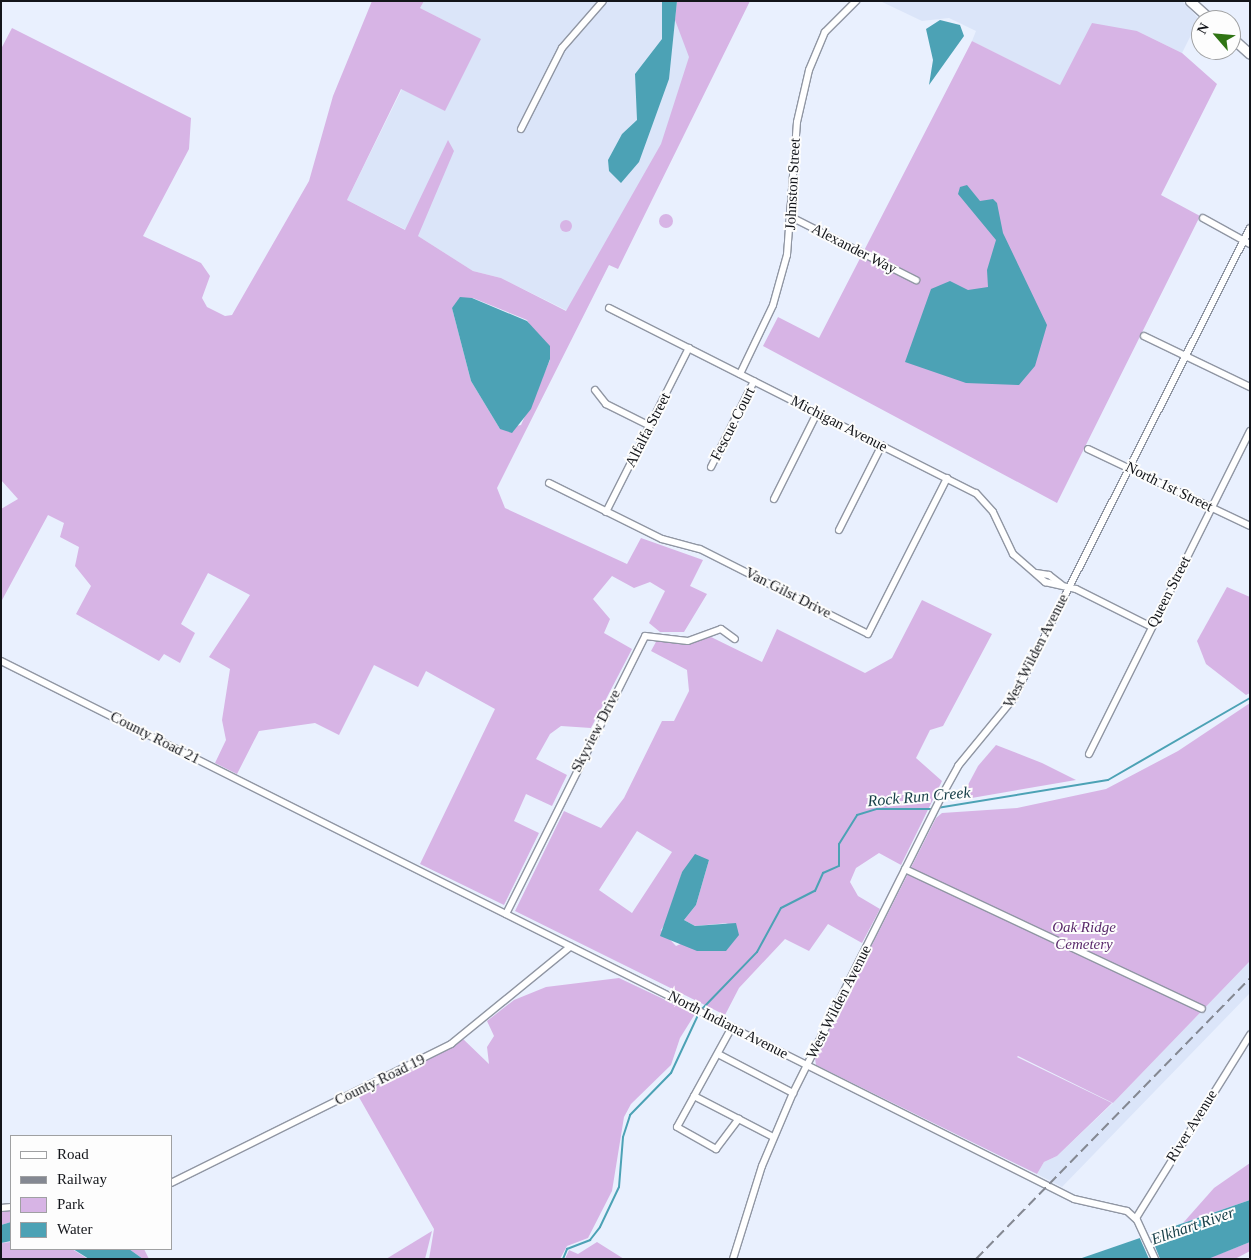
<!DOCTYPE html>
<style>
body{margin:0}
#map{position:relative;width:1251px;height:1260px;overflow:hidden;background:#e9f0fe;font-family:Georgia,serif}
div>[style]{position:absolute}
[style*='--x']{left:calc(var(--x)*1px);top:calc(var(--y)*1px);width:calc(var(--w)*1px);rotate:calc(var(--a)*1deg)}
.built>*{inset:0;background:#dbe5f9}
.green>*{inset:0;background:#d7b4e5}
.round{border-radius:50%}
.water>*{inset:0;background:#4ca2b5}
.pier>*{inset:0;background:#e9f0fe}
.stream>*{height:2px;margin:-1px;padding:0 1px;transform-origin:1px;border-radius:1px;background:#4ca2b5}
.roads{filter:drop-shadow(1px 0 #9096a3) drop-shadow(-1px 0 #9096a3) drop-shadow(0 1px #9096a3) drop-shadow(0 -1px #9096a3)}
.minor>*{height:6px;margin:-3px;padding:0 3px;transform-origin:3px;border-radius:3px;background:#fff}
.major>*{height:9px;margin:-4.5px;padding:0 4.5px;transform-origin:4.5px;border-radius:4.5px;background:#fff}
.rail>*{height:2px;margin-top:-1px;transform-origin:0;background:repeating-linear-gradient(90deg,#848892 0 10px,transparent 0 15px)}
span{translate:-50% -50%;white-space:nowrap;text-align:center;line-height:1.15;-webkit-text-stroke:4px #fdfdfd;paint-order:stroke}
.street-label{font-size:15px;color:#13151a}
.park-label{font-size:15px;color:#5a2a6b;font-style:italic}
.water-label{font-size:16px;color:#153d46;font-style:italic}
.frame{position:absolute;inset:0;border:2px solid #13151a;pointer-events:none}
.legend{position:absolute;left:10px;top:1135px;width:162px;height:115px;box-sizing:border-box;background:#fdfdfd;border:1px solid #9fa0a2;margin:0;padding:6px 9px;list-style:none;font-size:15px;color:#13151a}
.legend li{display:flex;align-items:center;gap:10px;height:25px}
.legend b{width:25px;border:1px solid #9fa0a2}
.north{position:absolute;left:1191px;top:10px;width:50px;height:50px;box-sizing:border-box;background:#fdfdfd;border:1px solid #9fa0a2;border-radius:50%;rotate:297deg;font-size:14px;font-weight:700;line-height:20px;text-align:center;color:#13151a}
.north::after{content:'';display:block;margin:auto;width:18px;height:22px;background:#2f7414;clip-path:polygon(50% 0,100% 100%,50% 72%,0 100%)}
</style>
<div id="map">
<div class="built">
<i style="clip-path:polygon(424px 1px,741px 1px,582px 318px,501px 278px,473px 271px,418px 236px,347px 200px,402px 89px,480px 39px,420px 8px)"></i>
<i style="clip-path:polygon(880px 1px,1182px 1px,1199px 19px,1182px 53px,1137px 31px,1060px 85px,972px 41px,976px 31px,949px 18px,922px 21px)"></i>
<i style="clip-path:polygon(1250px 961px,1250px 993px,1062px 1187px,1037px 1174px,1044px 1162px,1057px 1156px,1113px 1103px)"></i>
</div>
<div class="green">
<i style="clip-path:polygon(evenodd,372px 1px,424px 1px,420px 8px,481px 39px,445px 111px,401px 89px,347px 200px,405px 230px,448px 140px,454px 151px,418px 236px,473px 271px,501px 278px,566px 311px,661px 144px,689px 57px,675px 20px,677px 1px,750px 1px,618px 269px,609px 265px,497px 488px,505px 508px,627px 564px,641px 538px,703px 560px,690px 586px,707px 594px,684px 632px,660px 632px,649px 623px,665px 591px,650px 582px,634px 588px,612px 576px,593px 599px,610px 619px,604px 633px,632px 649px,591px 728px,561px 726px,550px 734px,536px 759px,567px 775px,552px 806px,526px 794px,514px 821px,539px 833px,504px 905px,420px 864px,495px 709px,426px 671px,418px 687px,374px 665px,339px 735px,315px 723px,259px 731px,237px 774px,215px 763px,226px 740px,222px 720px,230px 669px,209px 657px,250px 595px,208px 573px,181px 624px,195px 633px,180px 663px,164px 654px,159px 661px,76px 614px,91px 586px,75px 566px,79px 547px,60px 537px,64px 523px,48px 515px,1px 602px,1px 509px,18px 499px,1px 480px,1px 49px,12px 28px,191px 118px,189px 149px,143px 236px,201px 263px,210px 276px,202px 298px,207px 307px,225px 316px,232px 315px,309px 181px,333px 96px,372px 1px,473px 298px,527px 320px,550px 360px,521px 425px,500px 429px,471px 381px,452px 308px,473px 298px)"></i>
<i style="clip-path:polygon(1092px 23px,1137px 31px,1182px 53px,1217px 84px,1161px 195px,1200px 216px,1057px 503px,763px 346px,778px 317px,819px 338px,972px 41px,1060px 85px)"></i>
<i class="round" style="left:659px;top:214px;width:14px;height:14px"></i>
<i class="round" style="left:560px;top:220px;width:12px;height:12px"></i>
<i style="clip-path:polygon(1227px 587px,1250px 597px,1250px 693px,1246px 695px,1206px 664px,1197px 641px)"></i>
<i style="clip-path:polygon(evenodd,922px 600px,992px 634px,943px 726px,930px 730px,916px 758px,942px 781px,901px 865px,879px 853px,856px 868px,850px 882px,858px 896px,880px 909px,862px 943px,828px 924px,809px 951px,785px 939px,739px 988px,725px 1015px,515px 911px,564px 811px,601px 828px,624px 798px,662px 721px,674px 721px,689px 691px,687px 670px,651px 651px,657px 640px,685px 645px,711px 637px,762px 662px,777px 629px,865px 673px,892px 658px,922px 600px,637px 831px,672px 852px,632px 913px,599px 890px,637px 831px,922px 600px,709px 860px,696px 905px,684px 920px,695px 926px,728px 923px,676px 946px,661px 930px,670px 917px,682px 872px,709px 860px)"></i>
<i style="clip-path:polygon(1250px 703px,1250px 961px,1113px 1103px,1018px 1056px,1017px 1057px,1112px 1103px,1057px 1156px,1044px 1162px,1037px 1174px,816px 1065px,815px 1058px,936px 818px,942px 813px,1017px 808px,1106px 789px,1178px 751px)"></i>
<i style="clip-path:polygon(996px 745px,1042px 763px,1076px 780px,960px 800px,978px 766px)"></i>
<i style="clip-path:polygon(619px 978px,695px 1014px,680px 1038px,671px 1065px,631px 1104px,624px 1117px,612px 1191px,588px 1238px,567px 1246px,560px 1259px,429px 1259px,434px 1229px,356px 1092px,461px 1037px,489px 1064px,487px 1047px,494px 1036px,487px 1021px,514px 1000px,546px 987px)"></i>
<i style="clip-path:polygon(1250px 1163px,1250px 1200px,1183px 1223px,1214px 1188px)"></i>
<i style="clip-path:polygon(11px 1207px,11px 1222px,1px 1225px,1px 1208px)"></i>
<i style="clip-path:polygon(432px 1231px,425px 1259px,386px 1259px)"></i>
<i style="clip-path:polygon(11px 1242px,11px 1249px,72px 1249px,88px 1259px,1px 1259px,1px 1243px)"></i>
<i style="clip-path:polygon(597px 1242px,624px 1259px,565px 1259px,569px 1250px,578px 1254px)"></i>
<i style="clip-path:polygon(1250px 1242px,1250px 1251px,1235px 1259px,1209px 1258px)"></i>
<i style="clip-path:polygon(129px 1249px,144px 1249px,149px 1259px,143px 1259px)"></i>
</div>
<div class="water">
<i style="clip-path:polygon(662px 1px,677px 1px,669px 79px,639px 162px,621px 183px,609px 171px,608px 160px,622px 134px,637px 120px,635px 74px,662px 39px)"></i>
<i style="clip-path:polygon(940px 20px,960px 25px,964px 36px,929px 85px,933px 60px,926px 29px)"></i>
<i style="clip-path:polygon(967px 185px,980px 201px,993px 199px,997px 203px,1003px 233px,1047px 325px,1035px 366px,1019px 385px,966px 383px,905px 362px,931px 289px,950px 281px,968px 290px,988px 287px,987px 270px,996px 240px,958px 194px,960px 187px)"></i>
<i style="clip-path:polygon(460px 297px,472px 298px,527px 321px,550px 346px,550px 359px,531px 409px,512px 433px,500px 429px,471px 381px,452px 308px)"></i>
<i style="clip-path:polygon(695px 854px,709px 860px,696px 905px,684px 920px,695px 926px,736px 923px,739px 935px,726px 951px,697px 951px,660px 936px,682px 872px)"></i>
<i style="clip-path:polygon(1250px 1200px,1250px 1242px,1208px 1259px,1079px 1259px)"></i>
<i style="clip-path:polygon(11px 1222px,11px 1241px,1px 1243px,1px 1225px)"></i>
<i style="clip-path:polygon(73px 1249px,129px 1249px,143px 1259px,89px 1259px)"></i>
</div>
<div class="pier">
<i style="clip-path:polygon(1149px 1231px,1160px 1259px,1149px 1259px,1138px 1234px)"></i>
</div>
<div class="stream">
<i style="--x:937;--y:808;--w:173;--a:-9.3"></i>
<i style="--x:1108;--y:780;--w:164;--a:-30"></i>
<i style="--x:702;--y:1009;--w:79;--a:-46"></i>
<i style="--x:757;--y:952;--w:50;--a:-61.4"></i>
<i style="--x:781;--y:908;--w:38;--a:-27"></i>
<i style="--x:815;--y:891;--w:20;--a:-66"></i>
<i style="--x:823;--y:873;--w:17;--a:-24"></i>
<i style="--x:839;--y:866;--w:22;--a:-90"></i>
<i style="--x:839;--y:844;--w:34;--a:-58"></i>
<i style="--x:857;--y:815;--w:21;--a:-17"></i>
<i style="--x:877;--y:809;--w:55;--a:0"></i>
<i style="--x:563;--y:1259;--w:11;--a:-68"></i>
<i style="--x:567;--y:1249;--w:25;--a:-21"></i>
<i style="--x:590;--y:1240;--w:16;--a:-52"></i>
<i style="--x:600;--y:1227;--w:44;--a:-64.6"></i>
<i style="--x:619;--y:1187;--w:50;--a:-85.4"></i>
<i style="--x:623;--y:1137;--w:23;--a:-72"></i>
<i style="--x:630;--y:1115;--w:59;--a:-45.7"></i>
<i style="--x:671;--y:1073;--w:66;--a:-65"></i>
</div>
<div class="roads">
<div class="minor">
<i style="--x:521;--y:129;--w:91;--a:-63.2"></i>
<i style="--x:562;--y:48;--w:62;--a:-48.9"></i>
<i style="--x:793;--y:218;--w:138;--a:26.8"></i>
<i style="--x:1203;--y:218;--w:54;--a:29"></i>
<i style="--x:609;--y:308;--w:411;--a:26.8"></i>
<i style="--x:976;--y:493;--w:25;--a:48"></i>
<i style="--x:993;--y:512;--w:47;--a:64.5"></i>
<i style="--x:1013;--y:554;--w:43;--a:41.2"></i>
<i style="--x:1045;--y:582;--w:32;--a:13"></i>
<i style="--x:1076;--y:589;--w:85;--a:26.6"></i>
<i style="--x:1144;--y:336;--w:118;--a:25.7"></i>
<i style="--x:740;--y:374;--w:76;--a:-64.4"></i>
<i style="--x:773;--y:305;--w:52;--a:-74.4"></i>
<i style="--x:787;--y:255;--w:133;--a:-85.7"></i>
<i style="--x:797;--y:122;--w:53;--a:-77"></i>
<i style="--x:809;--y:70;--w:41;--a:-67.2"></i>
<i style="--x:825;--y:32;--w:44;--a:-45"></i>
<i style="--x:595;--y:390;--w:18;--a:52"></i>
<i style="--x:606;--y:404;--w:49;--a:26.6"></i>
<i style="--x:1088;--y:449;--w:179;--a:25.4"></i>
<i style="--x:711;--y:467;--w:96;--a:-63.4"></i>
<i style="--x:549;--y:483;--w:126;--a:26.4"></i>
<i style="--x:662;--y:539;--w:39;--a:15"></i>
<i style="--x:700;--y:549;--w:188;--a:26.8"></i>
<i style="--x:868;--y:634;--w:175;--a:-63.1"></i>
<i style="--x:774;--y:499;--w:96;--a:-63.4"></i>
<i style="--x:606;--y:512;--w:184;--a:-63.2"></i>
<i style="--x:839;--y:530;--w:95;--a:-63.2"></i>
<i style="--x:1036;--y:573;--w:13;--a:9"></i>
<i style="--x:1049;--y:575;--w:16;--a:38"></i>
<i style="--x:1;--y:661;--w:1200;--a:26.63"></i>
<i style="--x:1074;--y:1199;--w:54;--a:12.8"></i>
<i style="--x:1127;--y:1211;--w:13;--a:42"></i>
<i style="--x:1137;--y:1220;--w:43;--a:65.2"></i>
<i style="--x:1089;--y:754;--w:361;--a:-63.5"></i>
<i style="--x:905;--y:869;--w:328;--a:25.2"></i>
<i style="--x:506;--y:914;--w:311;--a:-63.4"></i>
<i style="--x:645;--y:636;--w:43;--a:6.6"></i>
<i style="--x:688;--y:641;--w:35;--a:-20"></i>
<i style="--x:721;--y:629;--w:17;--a:36"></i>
<i style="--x:732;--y:1027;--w:114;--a:118.8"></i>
<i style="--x:677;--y:1127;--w:45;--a:29.4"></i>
<i style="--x:716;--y:1149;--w:38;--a:-53"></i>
<i style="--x:718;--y:1054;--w:85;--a:27.5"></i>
<i style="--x:694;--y:1096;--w:89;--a:27.4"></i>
<i style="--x:171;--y:1183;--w:313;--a:-26.4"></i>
<i style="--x:451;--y:1044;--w:154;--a:-39.2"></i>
<i style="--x:1;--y:1208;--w:10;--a:-6"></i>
<i style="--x:1136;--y:1218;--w:216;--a:-58.1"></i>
<i style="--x:733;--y:1259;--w:97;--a:-72.7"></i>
<i style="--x:762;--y:1166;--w:79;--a:-67"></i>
<i style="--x:793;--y:1093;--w:329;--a:-63.4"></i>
<i style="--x:940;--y:799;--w:38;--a:-61"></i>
<i style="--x:958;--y:766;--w:87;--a:-50.6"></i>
<i style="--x:1013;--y:699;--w:527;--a:-63.29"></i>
</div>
<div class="major">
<i style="--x:1190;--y:1;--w:28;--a:42"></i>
<i style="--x:1231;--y:37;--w:25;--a:42"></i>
</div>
</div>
<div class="rail">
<i style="--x:976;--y:1259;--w:392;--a:-45.7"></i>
</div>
<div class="street-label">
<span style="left:793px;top:184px;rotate:-87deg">Johnston Street</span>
<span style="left:854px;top:249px;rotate:27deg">Alexander Way</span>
<span style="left:733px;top:424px;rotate:-63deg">Fescue Court</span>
<span style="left:839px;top:424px;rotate:27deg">Michigan Avenue</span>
<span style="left:648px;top:430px;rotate:-63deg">Alfalfa Street</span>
<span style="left:1169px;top:487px;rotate:26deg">North 1st Street</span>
<span style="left:1169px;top:592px;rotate:-63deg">Queen Street</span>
<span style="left:788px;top:593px;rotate:27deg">Van Gilst Drive</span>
<span style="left:1036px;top:651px;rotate:-63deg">West Wilden Avenue</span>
<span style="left:596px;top:731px;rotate:-63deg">Skyview Drive</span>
<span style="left:155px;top:738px;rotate:27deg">County Road 21</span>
<span style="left:839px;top:1002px;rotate:-63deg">West Wilden Avenue</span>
<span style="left:728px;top:1025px;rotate:27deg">North Indiana Avenue</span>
<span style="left:380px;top:1080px;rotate:-26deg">County Road 19</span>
<span style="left:1192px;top:1126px;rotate:-58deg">River Avenue</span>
</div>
<div class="park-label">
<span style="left:1084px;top:936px">Oak Ridge<br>Cemetery</span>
</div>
<div class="water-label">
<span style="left:919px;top:797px;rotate:-5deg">Rock Run Creek</span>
<span style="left:1193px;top:1226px;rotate:-19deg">Elkhart River</span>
</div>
<div class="frame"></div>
<ul class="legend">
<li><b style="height:6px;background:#fff"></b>Road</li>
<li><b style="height:6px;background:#848892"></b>Railway</li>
<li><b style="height:14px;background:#d7b4e5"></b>Park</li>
<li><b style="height:14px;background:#4ca2b5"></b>Water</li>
</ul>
<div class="north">N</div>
</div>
